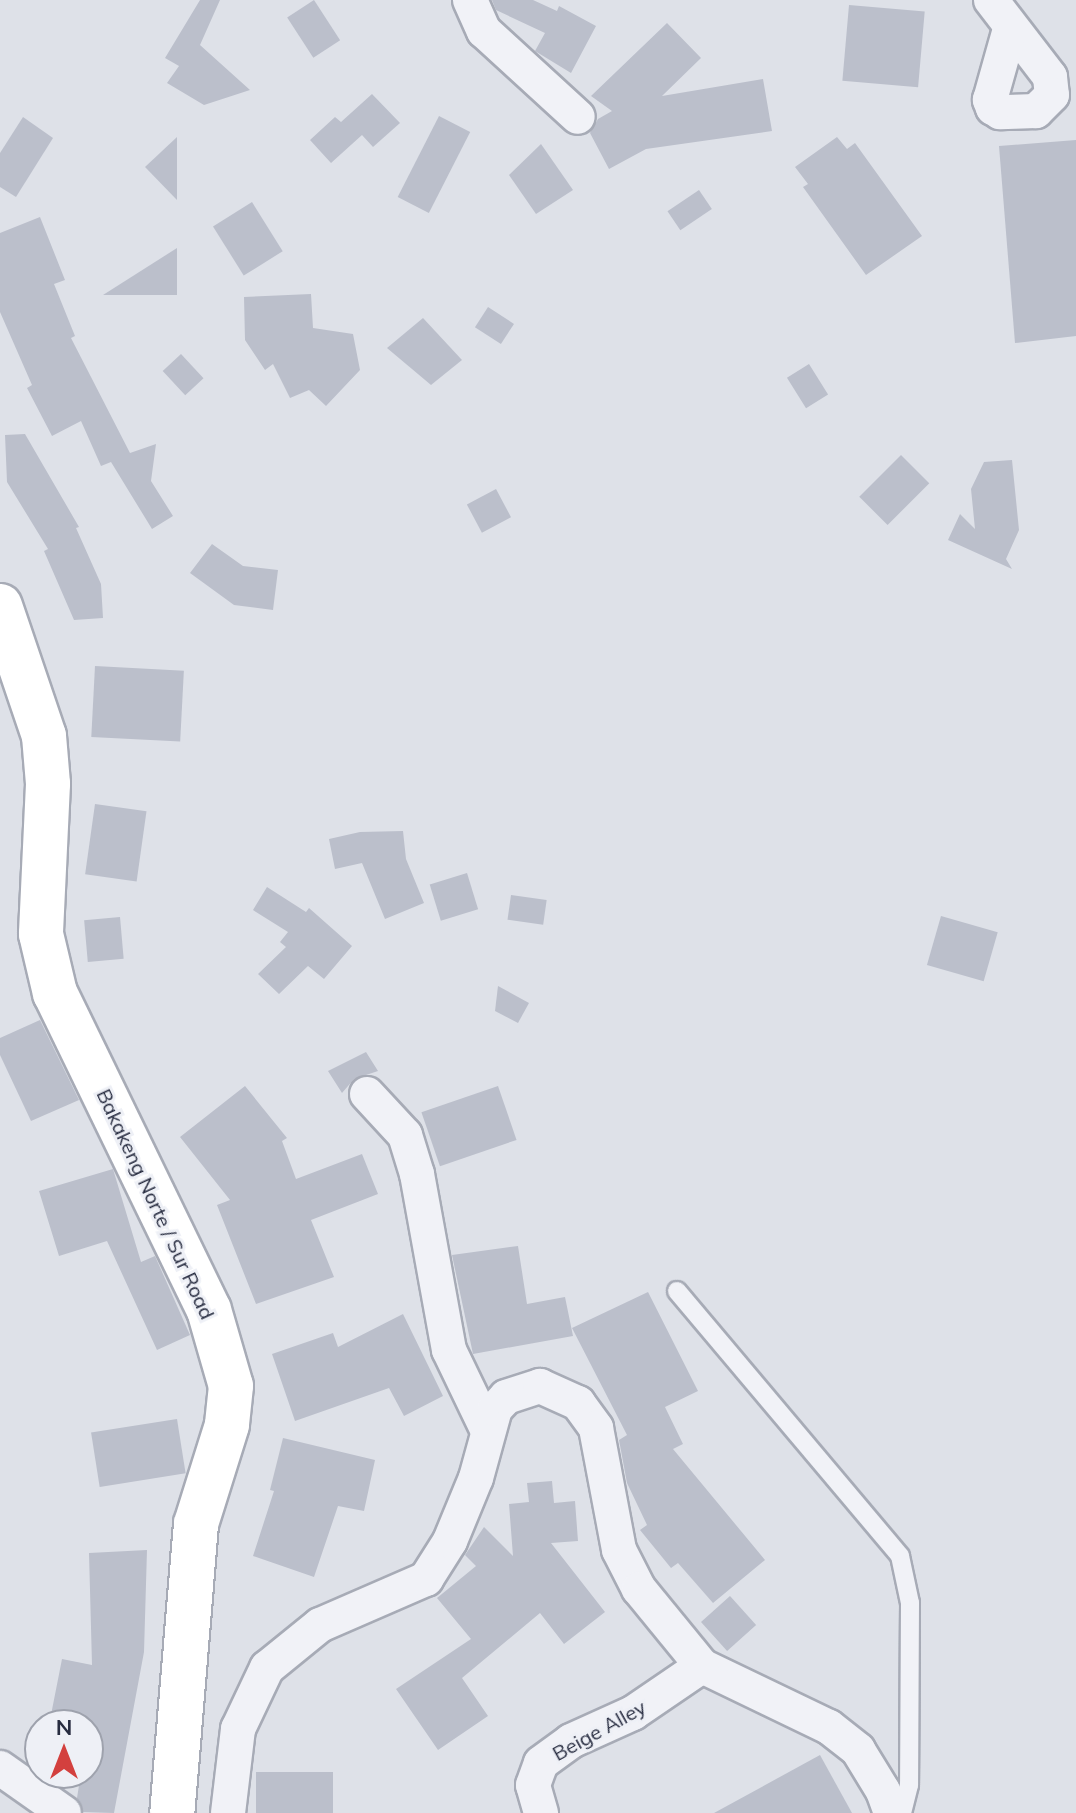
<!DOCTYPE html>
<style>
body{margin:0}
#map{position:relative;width:1076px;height:1813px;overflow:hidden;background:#dee1e8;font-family:Mulish,sans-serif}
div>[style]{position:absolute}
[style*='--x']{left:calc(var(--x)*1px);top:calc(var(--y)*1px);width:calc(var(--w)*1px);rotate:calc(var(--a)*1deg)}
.building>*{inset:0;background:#bbbfcb;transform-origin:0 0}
.roads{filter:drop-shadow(2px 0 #a7abb6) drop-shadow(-2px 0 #a7abb6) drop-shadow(0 2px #a7abb6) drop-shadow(0 -2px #a7abb6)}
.service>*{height:18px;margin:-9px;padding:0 9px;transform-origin:9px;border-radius:9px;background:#f1f2f7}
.minor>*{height:34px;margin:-17px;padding:0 17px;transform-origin:17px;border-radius:17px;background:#f1f2f7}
.secondary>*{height:44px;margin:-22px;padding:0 22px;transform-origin:22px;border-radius:22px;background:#fff}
span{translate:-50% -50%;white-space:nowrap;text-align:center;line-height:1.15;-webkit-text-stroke:6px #eef0f6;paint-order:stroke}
.street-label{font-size:20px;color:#272c40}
.north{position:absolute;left:24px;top:1709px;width:80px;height:80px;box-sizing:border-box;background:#eef0f6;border:2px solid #9ea2ad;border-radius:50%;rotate:0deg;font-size:22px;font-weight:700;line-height:32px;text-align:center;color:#272c40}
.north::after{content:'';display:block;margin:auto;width:28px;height:36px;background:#d3403e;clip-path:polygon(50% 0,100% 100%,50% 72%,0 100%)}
</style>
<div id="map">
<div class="building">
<i style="clip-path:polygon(200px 0,220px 0,200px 45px,250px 90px,204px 105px,167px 83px,179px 66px,165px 58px)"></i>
<i style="left:314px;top:0;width:48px;height:32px;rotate:57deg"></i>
<i style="clip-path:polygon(492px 0,533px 0,557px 11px,559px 6px,596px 26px,571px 73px,535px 51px,545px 33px,496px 10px)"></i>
<i style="left:849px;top:5px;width:76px;height:76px;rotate:5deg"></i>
<i style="clip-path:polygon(667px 23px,701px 58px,662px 96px,763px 79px,772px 131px,646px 149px,609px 169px,590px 133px,598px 119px,612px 111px,591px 96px)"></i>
<i style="clip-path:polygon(372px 94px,400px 123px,373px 147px,362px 135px,331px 163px,310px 140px,335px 117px,341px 122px)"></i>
<i style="left:439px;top:116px;width:35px;height:91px;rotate:27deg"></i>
<i style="clip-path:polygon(23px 117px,53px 138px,16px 197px,0 187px,0 153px)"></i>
<i style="clip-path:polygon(177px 137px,177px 200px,145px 167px)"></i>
<i style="clip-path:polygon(837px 137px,847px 149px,855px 143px,922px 236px,866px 275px,803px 187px,808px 184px,795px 167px)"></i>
<i style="clip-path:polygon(1076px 140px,1076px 336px,1015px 343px,999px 146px)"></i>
<i style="clip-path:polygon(541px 144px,573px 190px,536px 214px,509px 175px)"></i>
<i style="left:699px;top:190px;width:23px;height:38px;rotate:56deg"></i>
<i style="left:252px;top:202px;width:58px;height:46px;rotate:58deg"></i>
<i style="clip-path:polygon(40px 217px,65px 280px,54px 284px,75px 336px,71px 338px,130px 453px,156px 444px,151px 481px,173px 516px,152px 529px,111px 462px,101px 466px,81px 421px,52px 436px,27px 388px,32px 385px,0 312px,0 233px)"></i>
<i style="clip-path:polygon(177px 248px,177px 295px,103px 295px)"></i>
<i style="clip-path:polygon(311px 294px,313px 328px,353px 334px,360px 370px,326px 406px,309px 390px,290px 398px,273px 364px,265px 370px,245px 340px,244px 297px)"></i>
<i style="left:488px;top:307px;width:31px;height:24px;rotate:33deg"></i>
<i style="clip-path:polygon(423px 318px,462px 360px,431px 385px,387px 348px)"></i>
<i style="left:181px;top:354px;width:33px;height:25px;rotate:47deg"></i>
<i style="left:809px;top:364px;width:36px;height:26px;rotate:58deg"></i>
<i style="clip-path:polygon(25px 434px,79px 527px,76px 528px,101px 584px,103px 618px,74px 620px,44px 551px,48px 549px,7px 482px,5px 435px)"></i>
<i style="left:901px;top:455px;width:40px;height:59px;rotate:45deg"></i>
<i style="clip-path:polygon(1012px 460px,1019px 530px,1006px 559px,1012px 569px,948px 540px,960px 514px,975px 529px,971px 489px,984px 462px)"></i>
<i style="left:496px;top:489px;width:32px;height:33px;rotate:62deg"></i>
<i style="clip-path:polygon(212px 544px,243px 566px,278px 570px,273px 610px,234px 605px,190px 573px)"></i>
<i style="left:95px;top:666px;width:89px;height:71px;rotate:3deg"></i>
<i style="left:95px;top:804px;width:52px;height:71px;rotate:8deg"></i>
<i style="clip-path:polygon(403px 831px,406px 859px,424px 903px,385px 919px,362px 863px,335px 869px,329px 839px,360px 832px)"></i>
<i style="left:467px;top:873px;width:38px;height:39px;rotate:73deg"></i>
<i style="clip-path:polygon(267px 887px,306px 912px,309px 908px,352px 946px,324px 979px,308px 966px,279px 994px,258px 974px,286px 947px,280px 942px,288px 932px,253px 910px)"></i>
<i style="left:511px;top:895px;width:36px;height:25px;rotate:8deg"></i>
<i style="left:941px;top:916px;width:59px;height:51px;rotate:16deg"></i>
<i style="left:120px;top:917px;width:42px;height:36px;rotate:85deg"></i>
<i style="clip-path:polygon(498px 986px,529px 1003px,518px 1023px,495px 1011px)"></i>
<i style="clip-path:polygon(40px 1020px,79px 1100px,31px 1121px,0 1055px,0 1038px)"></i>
<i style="clip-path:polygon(366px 1052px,378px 1071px,354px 1079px,342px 1093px,328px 1071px)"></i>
<i style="clip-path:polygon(245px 1086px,287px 1138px,282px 1141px,296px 1179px,362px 1154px,378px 1194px,311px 1220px,334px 1277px,256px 1304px,217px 1205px,230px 1200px,180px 1137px)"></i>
<i style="left:498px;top:1086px;width:57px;height:81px;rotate:71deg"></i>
<i style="clip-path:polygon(113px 1169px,141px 1262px,155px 1256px,190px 1335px,157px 1350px,107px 1241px,59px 1256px,39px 1191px)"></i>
<i style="clip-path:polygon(518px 1246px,527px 1304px,565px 1297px,573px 1336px,473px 1354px,452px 1255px)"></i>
<i style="clip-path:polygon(648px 1292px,698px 1391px,665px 1407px,683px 1444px,673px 1449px,765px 1560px,713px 1603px,678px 1563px,671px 1568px,640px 1530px,647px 1525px,627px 1483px,619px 1440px,627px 1435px,572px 1328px)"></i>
<i style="clip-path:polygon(403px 1314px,443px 1396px,404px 1416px,389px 1388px,295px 1421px,272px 1354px,333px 1333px,338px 1347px)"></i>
<i style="left:177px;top:1419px;width:55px;height:87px;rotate:81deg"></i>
<i style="clip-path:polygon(283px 1438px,375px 1460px,364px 1511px,338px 1506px,314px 1577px,253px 1556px,274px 1491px,270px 1490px)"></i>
<i style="clip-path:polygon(552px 1481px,554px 1503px,575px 1501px,578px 1541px,551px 1543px,605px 1612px,564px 1644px,540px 1613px,462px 1678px,488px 1716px,438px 1750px,396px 1689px,471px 1639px,437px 1598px,476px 1566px,465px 1555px,484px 1527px,513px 1556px,509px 1504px,529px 1502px,527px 1483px)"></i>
<i style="clip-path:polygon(147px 1550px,144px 1652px,114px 1813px,83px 1812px,77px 1798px,81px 1773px,88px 1773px,88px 1725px,49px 1725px,62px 1659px,92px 1665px,89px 1553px)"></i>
<i style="left:730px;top:1596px;width:39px;height:39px;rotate:48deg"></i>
<i style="clip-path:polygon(820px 1755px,852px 1813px,714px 1813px)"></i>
<i style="left:256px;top:1772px;width:77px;height:41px"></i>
</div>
<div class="roads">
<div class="service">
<i style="--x:677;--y:1291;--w:346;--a:49.9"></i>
<i style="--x:900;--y:1556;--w:48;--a:78"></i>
<i style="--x:910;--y:1603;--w:182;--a:90.3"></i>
<i style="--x:909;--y:1785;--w:29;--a:104"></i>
</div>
<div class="minor">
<i style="--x:470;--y:0;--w:34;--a:66"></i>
<i style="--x:484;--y:31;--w:127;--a:42.5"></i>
<i style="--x:991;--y:0;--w:97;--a:52.5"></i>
<i style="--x:1050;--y:77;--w:18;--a:84"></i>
<i style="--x:1052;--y:95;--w:23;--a:135"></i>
<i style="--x:1036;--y:111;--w:36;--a:178"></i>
<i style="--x:1000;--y:112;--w:8;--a:-150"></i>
<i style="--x:993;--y:108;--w:9;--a:-111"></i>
<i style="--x:990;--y:100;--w:74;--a:-74.3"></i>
<i style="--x:367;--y:1094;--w:56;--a:47.2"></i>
<i style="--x:405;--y:1135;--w:41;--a:72.9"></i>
<i style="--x:417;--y:1174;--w:179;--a:79.7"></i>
<i style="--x:449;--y:1350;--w:90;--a:64.3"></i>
<i style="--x:0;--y:1768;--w:78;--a:35.1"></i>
<i style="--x:228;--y:1813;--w:85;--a:-83.2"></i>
<i style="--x:238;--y:1729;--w:68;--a:-64.6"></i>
<i style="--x:267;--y:1668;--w:68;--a:-39.1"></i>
<i style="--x:320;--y:1625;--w:116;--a:-23.5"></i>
<i style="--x:426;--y:1579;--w:45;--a:-57.7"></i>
<i style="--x:450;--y:1541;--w:68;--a:-67.6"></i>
<i style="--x:476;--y:1478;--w:72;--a:-74.6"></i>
<i style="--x:495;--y:1409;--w:16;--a:-47"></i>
<i style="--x:506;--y:1397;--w:36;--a:-18"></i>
<i style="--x:540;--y:1386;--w:42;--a:24.1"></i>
<i style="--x:578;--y:1403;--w:31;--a:54"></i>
<i style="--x:596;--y:1428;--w:124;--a:79.3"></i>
<i style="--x:619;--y:1550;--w:44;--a:62.9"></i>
<i style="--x:639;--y:1589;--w:99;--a:50.7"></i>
<i style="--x:702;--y:1666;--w:141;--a:25.7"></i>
<i style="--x:829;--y:1727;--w:37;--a:38"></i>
<i style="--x:858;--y:1750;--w:48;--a:58.6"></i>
<i style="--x:883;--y:1791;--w:23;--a:70"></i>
<i style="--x:541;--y:1813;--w:29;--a:-106"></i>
<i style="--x:533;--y:1785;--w:23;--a:-70"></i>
<i style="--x:541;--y:1763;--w:37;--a:-36"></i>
<i style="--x:571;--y:1741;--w:68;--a:-24.3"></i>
<i style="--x:633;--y:1713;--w:83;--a:-34.3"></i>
</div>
<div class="secondary">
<i style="--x:0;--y:606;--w:137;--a:71.3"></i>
<i style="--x:44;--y:736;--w:48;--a:85.2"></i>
<i style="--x:48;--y:784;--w:150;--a:92.7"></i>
<i style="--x:41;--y:934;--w:61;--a:76.7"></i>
<i style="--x:55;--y:993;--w:352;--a:64.1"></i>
<i style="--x:209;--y:1310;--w:79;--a:73.9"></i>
<i style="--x:231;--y:1386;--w:39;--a:96"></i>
<i style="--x:227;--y:1425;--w:104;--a:107.4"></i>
<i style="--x:196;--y:1524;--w:290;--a:94.7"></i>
</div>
</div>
<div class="street-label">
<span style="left:156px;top:1204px;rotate:65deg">Bakakeng Norte / Sur Road</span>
<span style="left:599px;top:1730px;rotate:-29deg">Beige Alley</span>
</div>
<div class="north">N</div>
</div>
